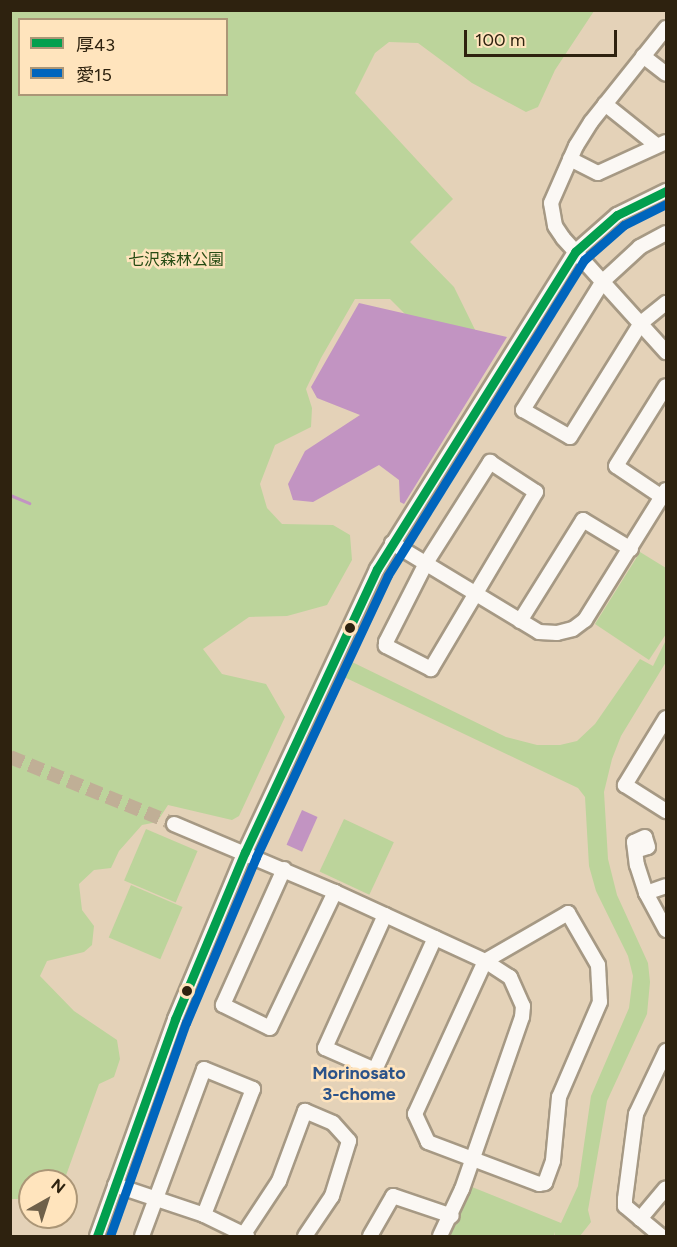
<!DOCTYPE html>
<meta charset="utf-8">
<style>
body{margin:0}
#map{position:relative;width:677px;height:1247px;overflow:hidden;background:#e4d2b8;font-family:Figtree,"Noto Sans JP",sans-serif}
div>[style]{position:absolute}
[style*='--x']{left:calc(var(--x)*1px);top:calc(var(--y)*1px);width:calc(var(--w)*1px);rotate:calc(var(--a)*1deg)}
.green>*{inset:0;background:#bcd49b;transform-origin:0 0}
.water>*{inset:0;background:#c294c2;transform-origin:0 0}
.stream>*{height:3px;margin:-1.5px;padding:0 1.5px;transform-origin:1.5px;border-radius:1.5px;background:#c294c2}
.minor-tunnel>*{height:14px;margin-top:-7px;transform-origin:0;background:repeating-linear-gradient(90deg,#c0af96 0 14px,transparent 0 21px)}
.roads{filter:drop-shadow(2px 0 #a69984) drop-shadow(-2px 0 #a69984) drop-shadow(0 2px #a69984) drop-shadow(0 -2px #a69984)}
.minor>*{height:14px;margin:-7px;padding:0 7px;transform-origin:7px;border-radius:7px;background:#fbf8f4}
.bus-1>*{height:9px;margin:-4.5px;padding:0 4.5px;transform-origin:4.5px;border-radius:4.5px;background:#029f4e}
.bus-2>*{height:9px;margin:-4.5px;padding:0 4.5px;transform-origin:4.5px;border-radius:4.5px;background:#0065bd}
.dots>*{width:16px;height:16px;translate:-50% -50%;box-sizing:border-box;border:3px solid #ffe4bd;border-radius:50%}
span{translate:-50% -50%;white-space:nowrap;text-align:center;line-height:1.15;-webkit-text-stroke:5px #ffe4bd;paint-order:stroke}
.park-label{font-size:16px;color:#274c14}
.neighbourhood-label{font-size:18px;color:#2c5389;font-weight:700}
.frame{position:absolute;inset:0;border:12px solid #2e220f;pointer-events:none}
.legend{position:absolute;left:18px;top:18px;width:210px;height:78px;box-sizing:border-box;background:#ffe4bd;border:2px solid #ab9677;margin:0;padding:8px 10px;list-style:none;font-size:18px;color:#2e220f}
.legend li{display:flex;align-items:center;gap:12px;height:30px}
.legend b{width:30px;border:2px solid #ab9677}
.north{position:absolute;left:18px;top:1169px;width:60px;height:60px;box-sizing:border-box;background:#ffe4bd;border:2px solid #ab9677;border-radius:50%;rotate:39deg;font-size:16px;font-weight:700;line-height:24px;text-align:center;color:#2e220f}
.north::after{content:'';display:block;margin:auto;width:21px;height:27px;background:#6e604a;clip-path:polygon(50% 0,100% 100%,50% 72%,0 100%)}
.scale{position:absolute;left:464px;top:30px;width:153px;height:27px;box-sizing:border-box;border:3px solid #2e220f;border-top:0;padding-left:8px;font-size:18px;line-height:21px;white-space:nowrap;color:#2e220f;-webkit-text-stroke:4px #ffe4bd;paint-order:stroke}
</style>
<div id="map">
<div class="green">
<i style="clip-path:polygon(evenodd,10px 11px,594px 11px,555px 70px,538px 107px,526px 112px,472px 83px,418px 43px,389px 42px,375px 53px,355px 93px,453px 199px,410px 242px,454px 287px,484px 348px,371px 413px,412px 321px,390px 299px,355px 299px,321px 358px,306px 389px,312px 408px,311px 427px,275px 445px,260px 484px,267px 508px,282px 524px,333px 525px,350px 535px,352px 560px,327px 605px,287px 616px,249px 617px,203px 649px,222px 674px,266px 684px,285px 717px,239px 816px,232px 820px,168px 805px,157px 822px,142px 825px,119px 851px,111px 868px,94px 870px,79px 884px,82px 910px,94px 926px,92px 945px,84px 952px,47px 961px,40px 976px,74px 1011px,117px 1040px,120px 1059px,114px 1077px,99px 1084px,64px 1181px,30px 1181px,30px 1199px,11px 1199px,10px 11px,20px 20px,226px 20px,226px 94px,20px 94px,20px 20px)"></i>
<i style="clip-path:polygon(640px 552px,666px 568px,666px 634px,649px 660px,595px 624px)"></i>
<i style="clip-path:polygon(666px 640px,666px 662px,621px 736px,612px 759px,604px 792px,608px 859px,617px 895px,648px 963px,650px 982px,647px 1014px,607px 1101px,588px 1210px,591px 1222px,580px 1236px,555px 1236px,555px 1232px,554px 1236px,450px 1236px,472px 1187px,561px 1223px,578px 1186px,591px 1096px,629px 1008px,633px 976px,628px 956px,596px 891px,589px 866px,585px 797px,578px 788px,344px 677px,350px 661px,506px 737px,537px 745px,560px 745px,577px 741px,595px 724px,640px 659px,653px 666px)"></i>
<i style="left:344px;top:819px;width:55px;height:58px;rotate:25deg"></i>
<i style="left:146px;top:829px;width:56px;height:56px;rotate:23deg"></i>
<i style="left:131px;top:885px;width:56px;height:57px;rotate:23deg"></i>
</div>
<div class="water">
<i style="clip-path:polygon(359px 303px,507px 337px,404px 504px,400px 502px,399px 480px,379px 465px,313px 502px,293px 500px,288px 484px,305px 451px,360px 415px,317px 398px,311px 387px)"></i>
<i style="left:302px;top:810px;width:17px;height:38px;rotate:24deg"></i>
</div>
<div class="stream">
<i style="--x:10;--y:495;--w:21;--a:23"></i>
</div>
<div class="minor-tunnel">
<i style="--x:10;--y:757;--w:177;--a:22.2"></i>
</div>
<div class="roads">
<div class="minor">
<i style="--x:666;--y:28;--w:120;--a:128.6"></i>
<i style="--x:591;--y:122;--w:28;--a:122"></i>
<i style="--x:576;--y:146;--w:62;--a:113.7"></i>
<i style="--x:551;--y:203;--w:23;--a:80"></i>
<i style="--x:555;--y:226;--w:14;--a:56"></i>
<i style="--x:563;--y:238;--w:154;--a:47.9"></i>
<i style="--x:643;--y:56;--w:29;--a:38"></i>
<i style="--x:605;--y:104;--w:64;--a:38.7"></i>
<i style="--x:570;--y:159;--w:31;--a:27"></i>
<i style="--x:598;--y:173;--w:75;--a:-24.5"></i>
<i style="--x:666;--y:233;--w:30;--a:152"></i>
<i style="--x:640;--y:247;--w:50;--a:137.4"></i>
<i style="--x:603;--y:281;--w:152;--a:121.8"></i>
<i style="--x:523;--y:410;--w:54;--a:29.9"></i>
<i style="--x:570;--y:437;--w:134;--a:-58.1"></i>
<i style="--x:641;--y:323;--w:32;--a:-39"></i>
<i style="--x:490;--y:462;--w:55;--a:33.1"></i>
<i style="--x:536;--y:492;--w:206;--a:120.7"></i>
<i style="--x:431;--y:669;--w:51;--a:-152.9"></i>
<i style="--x:386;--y:646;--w:4;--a:-90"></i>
<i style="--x:386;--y:642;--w:89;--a:-63.1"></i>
<i style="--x:426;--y:563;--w:120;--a:-57.6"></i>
<i style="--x:662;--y:497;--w:55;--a:-146"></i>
<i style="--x:616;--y:466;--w:94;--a:-58"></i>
<i style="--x:392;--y:543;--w:172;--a:31.2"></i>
<i style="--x:539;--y:632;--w:18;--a:3"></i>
<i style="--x:557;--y:633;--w:16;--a:-14"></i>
<i style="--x:573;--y:629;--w:15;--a:-37"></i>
<i style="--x:585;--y:620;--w:153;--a:-58.1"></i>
<i style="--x:520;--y:621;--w:119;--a:-58"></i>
<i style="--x:583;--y:520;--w:56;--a:31.1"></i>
<i style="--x:666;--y:718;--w:79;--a:121.5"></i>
<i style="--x:625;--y:785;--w:49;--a:32.4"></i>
<i style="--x:174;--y:824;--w:175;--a:22.9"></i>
<i style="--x:335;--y:892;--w:165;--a:24.7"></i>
<i style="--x:485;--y:961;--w:30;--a:33"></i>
<i style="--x:510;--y:977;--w:32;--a:66"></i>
<i style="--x:523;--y:1006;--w:11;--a:95"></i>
<i style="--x:522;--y:1017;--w:182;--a:109.2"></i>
<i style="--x:462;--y:1189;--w:52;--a:115.1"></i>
<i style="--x:638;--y:850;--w:10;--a:-17"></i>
<i style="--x:648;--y:847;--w:10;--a:-107"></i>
<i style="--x:645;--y:837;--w:12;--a:156"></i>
<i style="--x:634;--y:842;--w:23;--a:83"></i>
<i style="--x:637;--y:865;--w:29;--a:72"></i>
<i style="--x:646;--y:893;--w:42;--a:61.6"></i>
<i style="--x:284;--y:869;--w:149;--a:114.2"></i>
<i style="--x:223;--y:1005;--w:52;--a:26.1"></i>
<i style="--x:270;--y:1028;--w:151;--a:-64.5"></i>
<i style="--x:646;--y:893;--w:21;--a:-19"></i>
<i style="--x:568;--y:913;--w:60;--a:60"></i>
<i style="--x:598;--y:965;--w:37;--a:87"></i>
<i style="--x:600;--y:1002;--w:103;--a:113.3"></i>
<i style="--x:559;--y:1097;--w:64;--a:95.4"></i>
<i style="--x:553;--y:1161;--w:23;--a:110"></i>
<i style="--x:545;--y:1183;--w:6;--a:171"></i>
<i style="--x:539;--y:1184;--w:119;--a:-159.3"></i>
<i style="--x:428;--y:1142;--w:31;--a:-115"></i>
<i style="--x:415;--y:1114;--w:168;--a:-65.4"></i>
<i style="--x:485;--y:961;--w:96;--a:-30"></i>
<i style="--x:385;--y:915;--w:146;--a:114.3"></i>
<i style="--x:325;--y:1048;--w:55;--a:23.7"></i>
<i style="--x:375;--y:1070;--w:145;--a:-65.6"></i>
<i style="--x:115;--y:1185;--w:94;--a:18.6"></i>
<i style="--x:204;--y:1215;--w:48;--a:26"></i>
<i style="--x:640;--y:1219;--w:40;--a:-50"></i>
<i style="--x:244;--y:1234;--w:64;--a:-56.6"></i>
<i style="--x:279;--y:1181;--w:75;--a:-69.6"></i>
<i style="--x:305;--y:1111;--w:30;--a:23"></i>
<i style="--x:333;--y:1123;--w:24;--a:48"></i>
<i style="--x:349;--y:1141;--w:58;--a:107.2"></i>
<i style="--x:332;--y:1196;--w:48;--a:124"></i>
<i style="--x:97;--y:1236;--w:231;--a:-70.2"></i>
<i style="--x:175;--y:1019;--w:181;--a:-67.3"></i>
<i style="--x:245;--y:852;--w:312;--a:-65"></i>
<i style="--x:377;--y:569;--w:374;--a:-58"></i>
<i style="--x:575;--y:252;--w:56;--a:-41.4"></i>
<i style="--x:617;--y:215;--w:55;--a:-26.1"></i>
<i style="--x:142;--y:1236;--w:178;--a:-69.6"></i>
<i style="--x:204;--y:1069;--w:53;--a:22.2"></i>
<i style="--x:253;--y:1089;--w:135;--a:111.3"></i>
<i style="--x:370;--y:1236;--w:46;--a:-60.1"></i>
<i style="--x:393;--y:1196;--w:62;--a:18.7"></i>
<i style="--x:661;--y:1236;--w:47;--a:-140.2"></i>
<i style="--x:625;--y:1206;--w:7;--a:-90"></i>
<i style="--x:625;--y:1199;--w:86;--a:-82.6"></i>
<i style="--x:636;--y:1114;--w:70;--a:-64.5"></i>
</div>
</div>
<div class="bus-1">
<i style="--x:97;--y:1236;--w:231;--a:-70.2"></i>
<i style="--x:175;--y:1019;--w:181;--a:-67.3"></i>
<i style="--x:245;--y:852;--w:312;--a:-65"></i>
<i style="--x:377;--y:569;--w:374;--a:-58"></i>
<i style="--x:575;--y:252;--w:56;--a:-41.4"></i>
<i style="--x:617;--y:215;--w:55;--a:-26.1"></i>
</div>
<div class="bus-2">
<i style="--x:110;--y:1236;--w:226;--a:-70.4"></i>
<i style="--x:186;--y:1023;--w:180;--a:-67.1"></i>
<i style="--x:256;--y:857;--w:311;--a:-64.9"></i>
<i style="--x:388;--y:575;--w:371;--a:-58.1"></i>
<i style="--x:584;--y:260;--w:53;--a:-41.2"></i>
<i style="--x:624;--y:225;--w:47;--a:-26.6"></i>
</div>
<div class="dots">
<i style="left:350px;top:628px;background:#2e220f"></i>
<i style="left:187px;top:991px;background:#2e220f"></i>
</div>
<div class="park-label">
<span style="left:176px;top:260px">七沢森林公園</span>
</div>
<div class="neighbourhood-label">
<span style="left:359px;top:1084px">Morinosato<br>3-chome</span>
</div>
<div class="frame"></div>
<ul class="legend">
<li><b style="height:8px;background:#029f4e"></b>厚43</li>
<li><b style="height:8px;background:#0065bd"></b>愛15</li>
</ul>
<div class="north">N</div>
<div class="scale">100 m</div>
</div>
